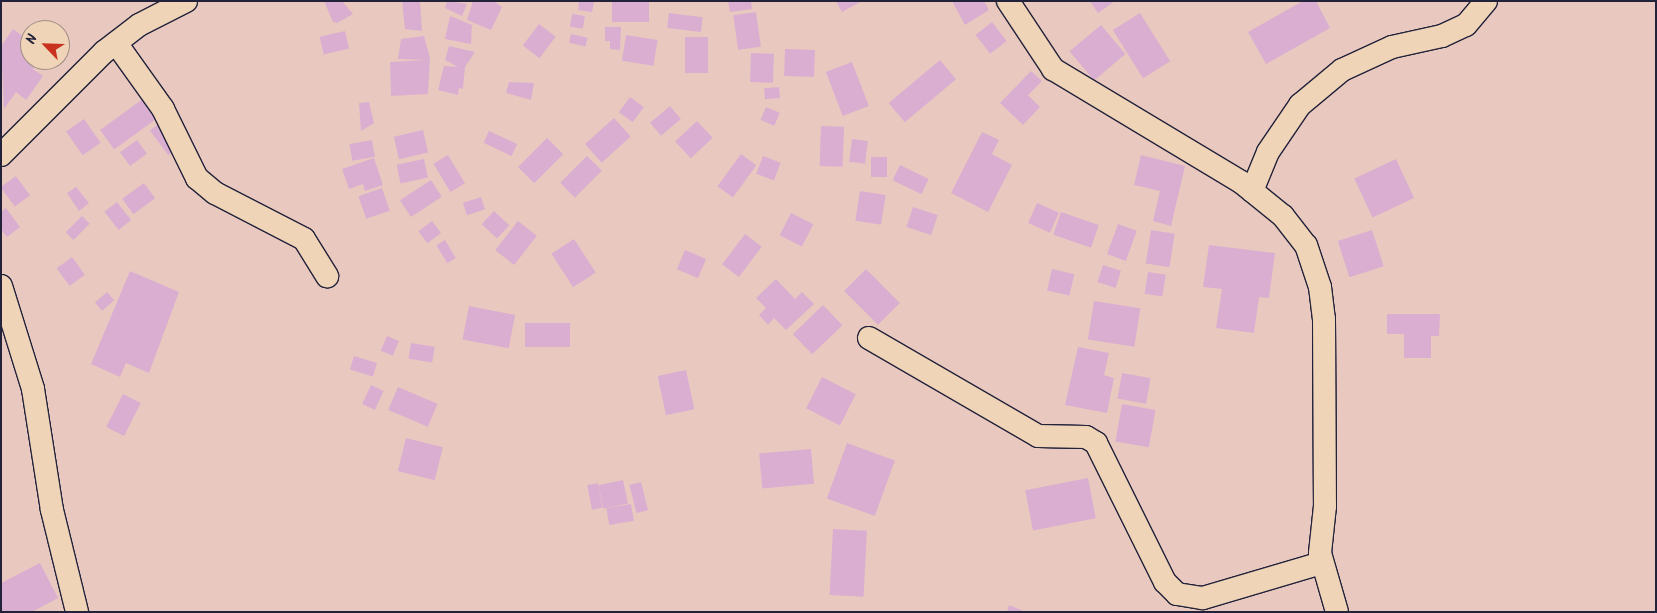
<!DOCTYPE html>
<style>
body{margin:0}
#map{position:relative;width:1657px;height:613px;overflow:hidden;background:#e9c9bf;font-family:Kalam,sans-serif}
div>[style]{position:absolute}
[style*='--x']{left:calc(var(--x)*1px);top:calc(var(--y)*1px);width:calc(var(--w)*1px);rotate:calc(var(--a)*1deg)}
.building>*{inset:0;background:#daaed1;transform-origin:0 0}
.roads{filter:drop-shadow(1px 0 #22223b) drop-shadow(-1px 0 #22223b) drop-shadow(0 1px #22223b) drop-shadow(0 -1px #22223b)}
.minor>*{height:22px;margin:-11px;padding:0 11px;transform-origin:11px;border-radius:11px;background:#f0d4b7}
span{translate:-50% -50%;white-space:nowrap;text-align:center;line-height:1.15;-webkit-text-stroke:4px #f0d4b7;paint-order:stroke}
.frame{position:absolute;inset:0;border:2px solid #22223b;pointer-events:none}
.north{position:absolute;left:20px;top:20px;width:50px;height:50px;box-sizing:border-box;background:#f0d4b7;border:1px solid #9e8d85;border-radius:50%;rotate:294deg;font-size:14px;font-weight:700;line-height:20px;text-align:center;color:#22223b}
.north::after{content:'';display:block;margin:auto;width:18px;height:22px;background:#c8321e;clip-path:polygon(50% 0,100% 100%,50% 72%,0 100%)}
</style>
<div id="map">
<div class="building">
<i style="clip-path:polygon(324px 1px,342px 1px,353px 14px,337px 23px,333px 22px)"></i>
<i style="clip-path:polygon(402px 1px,420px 1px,422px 31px,405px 29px)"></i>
<i style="clip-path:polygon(447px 1px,467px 4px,462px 16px,445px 8px)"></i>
<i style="clip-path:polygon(473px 1px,495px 2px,502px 7px,491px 30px,467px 20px)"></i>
<i style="clip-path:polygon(579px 1px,594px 1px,592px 12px,578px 10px)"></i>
<i style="left:612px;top:1px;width:37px;height:21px"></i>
<i style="clip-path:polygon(728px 1px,751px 1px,752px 9px,730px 12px)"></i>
<i style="clip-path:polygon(836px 1px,862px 1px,842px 12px)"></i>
<i style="clip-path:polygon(952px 1px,984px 1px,989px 10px,965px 25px)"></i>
<i style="clip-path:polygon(1090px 1px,1115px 1px,1098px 13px)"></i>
<i style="clip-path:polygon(1303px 1px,1316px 1px,1330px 28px,1266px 64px,1248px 32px)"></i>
<i style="left:756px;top:12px;width:35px;height:23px;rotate:82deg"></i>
<i style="left:669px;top:13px;width:34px;height:15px;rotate:7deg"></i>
<i style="left:1140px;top:13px;width:57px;height:32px;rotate:58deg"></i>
<i style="left:572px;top:14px;width:13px;height:13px;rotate:9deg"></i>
<i style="clip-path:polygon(450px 16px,472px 25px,471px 44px,445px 39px)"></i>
<i style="left:992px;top:22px;width:24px;height:21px;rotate:52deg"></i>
<i style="left:539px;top:24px;width:21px;height:27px;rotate:37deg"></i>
<i style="left:1101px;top:25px;width:38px;height:41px;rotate:50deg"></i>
<i style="clip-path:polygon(605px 27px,621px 27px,620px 50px,610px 49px,610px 41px,605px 41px)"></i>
<i style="clip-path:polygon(13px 29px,30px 42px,30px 60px,39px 60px,33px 69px,43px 76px,26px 100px,16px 92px,4px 109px,1px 46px)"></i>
<i style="left:345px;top:31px;width:18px;height:26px;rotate:77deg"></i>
<i style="left:571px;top:34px;width:17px;height:9px;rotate:13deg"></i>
<i style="left:626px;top:35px;width:32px;height:26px;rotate:9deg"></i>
<i style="clip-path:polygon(424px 36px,430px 58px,428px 94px,391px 96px,390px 62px,427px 60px,398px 59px,401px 39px)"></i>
<i style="left:685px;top:37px;width:23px;height:36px"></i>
<i style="clip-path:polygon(449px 46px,475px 52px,465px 67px,463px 89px,459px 88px,458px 95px,438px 90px,444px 66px,458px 67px,445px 60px)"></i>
<i style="left:785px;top:49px;width:30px;height:27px;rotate:2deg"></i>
<i style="left:751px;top:53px;width:23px;height:29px;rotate:2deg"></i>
<i style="left:940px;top:60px;width:25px;height:67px;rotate:50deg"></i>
<i style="left:852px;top:62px;width:47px;height:28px;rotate:69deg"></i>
<i style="clip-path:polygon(1031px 71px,1042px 81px,1028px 95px,1040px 107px,1023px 125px,1000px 103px)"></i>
<i style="clip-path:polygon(509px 82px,534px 83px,531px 100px,506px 93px)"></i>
<i style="left:779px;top:87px;width:11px;height:15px;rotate:85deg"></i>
<i style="left:147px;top:96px;width:24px;height:58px;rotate:54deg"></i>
<i style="left:630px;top:97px;width:17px;height:19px;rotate:36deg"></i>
<i style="clip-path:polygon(369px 102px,374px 123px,361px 131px,359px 103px)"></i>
<i style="left:670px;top:106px;width:17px;height:26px;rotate:50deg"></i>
<i style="left:766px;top:107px;width:15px;height:14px;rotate:23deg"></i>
<i style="left:614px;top:118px;width:25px;height:39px;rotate:48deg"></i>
<i style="left:84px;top:119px;width:29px;height:22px;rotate:55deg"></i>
<i style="left:697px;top:121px;width:23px;height:30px;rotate:47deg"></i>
<i style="left:161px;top:122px;width:31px;height:14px;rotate:53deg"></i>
<i style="left:821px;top:126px;width:23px;height:40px;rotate:2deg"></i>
<i style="left:423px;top:130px;width:23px;height:30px;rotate:77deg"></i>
<i style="left:489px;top:131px;width:31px;height:13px;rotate:25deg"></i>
<i style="clip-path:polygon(982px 132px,999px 140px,992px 154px,1012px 165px,988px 212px,951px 193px)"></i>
<i style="left:547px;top:138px;width:23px;height:41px;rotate:45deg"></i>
<i style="left:852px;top:139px;width:16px;height:23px;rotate:7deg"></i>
<i style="left:137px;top:140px;width:17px;height:21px;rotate:54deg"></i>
<i style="left:372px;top:140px;width:17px;height:23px;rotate:80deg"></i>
<i style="left:741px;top:154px;width:19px;height:40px;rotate:36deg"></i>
<i style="left:448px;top:155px;width:33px;height:17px;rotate:59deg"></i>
<i style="clip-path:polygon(1141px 155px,1185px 166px,1171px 226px,1153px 221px,1160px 191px,1134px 185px)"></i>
<i style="left:587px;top:156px;width:21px;height:38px;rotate:45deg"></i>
<i style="left:763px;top:156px;width:19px;height:19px;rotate:21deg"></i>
<i style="left:887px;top:157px;width:20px;height:16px;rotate:90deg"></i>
<i style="clip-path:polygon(374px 158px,383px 185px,365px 191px,363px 184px,349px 189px,342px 169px)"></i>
<i style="left:424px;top:159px;width:19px;height:28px;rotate:78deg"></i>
<i style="left:1396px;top:159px;width:43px;height:46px;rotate:65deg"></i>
<i style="left:900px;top:165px;width:32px;height:17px;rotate:26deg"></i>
<i style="left:16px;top:176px;width:24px;height:19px;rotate:54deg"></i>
<i style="left:431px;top:180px;width:20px;height:37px;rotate:57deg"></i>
<i style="left:144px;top:183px;width:19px;height:27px;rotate:54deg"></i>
<i style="clip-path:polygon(76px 187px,89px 203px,79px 211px,67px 193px)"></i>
<i style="left:382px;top:188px;width:24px;height:25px;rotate:71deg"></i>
<i style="left:860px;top:191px;width:26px;height:30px;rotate:9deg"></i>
<i style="left:481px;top:197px;width:13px;height:19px;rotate:72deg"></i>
<i style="left:117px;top:202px;width:23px;height:16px;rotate:52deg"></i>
<i style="left:1037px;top:203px;width:24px;height:22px;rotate:24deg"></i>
<i style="left:913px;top:207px;width:26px;height:21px;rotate:18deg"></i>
<i style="clip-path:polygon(6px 208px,20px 227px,7px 237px,1px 229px,1px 212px)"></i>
<i style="left:494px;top:211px;width:21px;height:18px;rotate:43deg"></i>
<i style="left:1061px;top:212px;width:40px;height:24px;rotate:19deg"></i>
<i style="left:791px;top:213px;width:25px;height:25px;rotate:27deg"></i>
<i style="left:82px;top:216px;width:11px;height:23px;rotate:45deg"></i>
<i style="left:432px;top:221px;width:15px;height:17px;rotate:53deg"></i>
<i style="left:518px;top:221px;width:24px;height:37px;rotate:38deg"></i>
<i style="left:1118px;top:224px;width:20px;height:32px;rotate:20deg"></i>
<i style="left:1151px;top:230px;width:24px;height:34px;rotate:9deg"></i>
<i style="left:1372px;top:230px;width:38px;height:36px;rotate:72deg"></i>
<i style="left:745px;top:234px;width:21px;height:38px;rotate:37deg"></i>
<i style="left:574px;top:239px;width:40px;height:27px;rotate:57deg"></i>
<i style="left:445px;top:240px;width:21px;height:10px;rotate:59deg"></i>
<i style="clip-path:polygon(1209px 245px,1275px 253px,1269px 298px,1259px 297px,1254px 333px,1216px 328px,1222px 289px,1203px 287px)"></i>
<i style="left:685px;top:250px;width:23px;height:21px;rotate:23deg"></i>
<i style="left:72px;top:257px;width:22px;height:19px;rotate:54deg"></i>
<i style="left:1103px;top:265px;width:19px;height:18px;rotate:18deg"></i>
<i style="left:866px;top:269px;width:48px;height:31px;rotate:45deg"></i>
<i style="left:1052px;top:269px;width:23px;height:22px;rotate:13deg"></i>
<i style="clip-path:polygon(130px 271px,179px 292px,149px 373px,126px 363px,120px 377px,91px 364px)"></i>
<i style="left:1148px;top:272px;width:18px;height:22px;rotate:9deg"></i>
<i style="clip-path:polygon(776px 279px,795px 299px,802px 292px,814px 304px,786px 330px,774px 318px,768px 325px,759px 315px,766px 308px,756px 298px)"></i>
<i style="left:107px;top:292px;width:11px;height:16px;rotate:49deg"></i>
<i style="left:1094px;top:301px;width:47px;height:39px;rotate:9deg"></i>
<i style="left:823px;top:305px;width:28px;height:42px;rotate:46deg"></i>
<i style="left:469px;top:306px;width:47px;height:34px;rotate:11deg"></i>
<i style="clip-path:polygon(1387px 314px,1440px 314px,1439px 336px,1431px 336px,1431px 358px,1404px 358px,1404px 334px,1387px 334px)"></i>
<i style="left:525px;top:323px;width:45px;height:24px"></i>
<i style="left:387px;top:336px;width:13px;height:16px;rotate:23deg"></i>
<i style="left:411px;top:343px;width:24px;height:16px;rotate:9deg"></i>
<i style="clip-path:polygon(1078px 347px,1109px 353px,1104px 375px,1114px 378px,1107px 413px,1065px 405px)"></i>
<i style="left:354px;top:356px;width:24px;height:14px;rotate:17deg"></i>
<i style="left:686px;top:370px;width:40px;height:29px;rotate:78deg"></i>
<i style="left:1122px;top:373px;width:29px;height:26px;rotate:10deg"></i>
<i style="left:822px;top:377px;width:38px;height:35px;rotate:27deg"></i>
<i style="left:371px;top:385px;width:14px;height:21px;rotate:25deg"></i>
<i style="left:398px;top:387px;width:43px;height:25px;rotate:23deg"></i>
<i style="left:123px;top:394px;width:20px;height:37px;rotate:27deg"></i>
<i style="left:1122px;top:404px;width:34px;height:38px;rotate:10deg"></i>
<i style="left:406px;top:438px;width:38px;height:34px;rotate:14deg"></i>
<i style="left:847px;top:443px;width:51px;height:59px;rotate:20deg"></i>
<i style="left:811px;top:449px;width:35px;height:52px;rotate:85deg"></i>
<i style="left:1088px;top:478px;width:41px;height:64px;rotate:79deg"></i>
<i style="left:623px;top:480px;width:24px;height:25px;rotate:78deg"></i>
<i style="left:641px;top:482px;width:29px;height:12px;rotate:76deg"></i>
<i style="left:598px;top:483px;width:25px;height:11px;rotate:79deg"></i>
<i style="left:631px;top:504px;width:17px;height:25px;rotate:80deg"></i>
<i style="left:833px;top:529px;width:34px;height:66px;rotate:3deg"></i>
<i style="clip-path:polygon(40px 563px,58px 598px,32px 612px,1px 612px,1px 583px)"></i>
<i style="clip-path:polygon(1009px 605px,1026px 612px,1007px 612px)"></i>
</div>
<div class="roads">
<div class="minor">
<i style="--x:1008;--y:1;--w:82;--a:56.5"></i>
<i style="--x:1053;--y:69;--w:219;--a:31"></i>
<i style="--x:1241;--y:182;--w:54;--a:39"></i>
<i style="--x:1283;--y:216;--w:37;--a:52"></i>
<i style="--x:1306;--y:245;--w:44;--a:71.6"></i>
<i style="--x:1320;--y:287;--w:32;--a:83"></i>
<i style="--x:1324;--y:319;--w:187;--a:89.7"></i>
<i style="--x:1325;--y:506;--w:47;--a:96.1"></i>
<i style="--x:1320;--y:553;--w:61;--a:73.9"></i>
<i style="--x:116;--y:43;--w:81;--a:54.5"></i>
<i style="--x:163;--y:109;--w:77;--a:63.8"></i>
<i style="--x:197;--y:178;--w:23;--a:40"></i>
<i style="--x:215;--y:193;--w:100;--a:27.3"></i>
<i style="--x:304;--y:239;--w:44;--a:58.1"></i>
<i style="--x:1;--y:155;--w:146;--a:-45"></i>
<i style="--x:104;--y:52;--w:44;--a:-37.6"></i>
<i style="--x:139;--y:25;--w:53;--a:-27.1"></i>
<i style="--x:1252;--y:191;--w:42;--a:-67.7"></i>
<i style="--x:1268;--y:152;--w:57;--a:-55.8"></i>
<i style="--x:1300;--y:105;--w:55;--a:-39.8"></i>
<i style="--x:1342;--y:70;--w:55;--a:-24.7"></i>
<i style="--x:1392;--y:47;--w:51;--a:-12.4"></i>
<i style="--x:1442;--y:36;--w:26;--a:-25"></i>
<i style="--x:1466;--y:25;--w:31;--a:-50"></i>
<i style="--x:1;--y:286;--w:108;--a:72.7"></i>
<i style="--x:33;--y:389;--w:122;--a:81.1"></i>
<i style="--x:52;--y:510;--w:105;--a:76.2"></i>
<i style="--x:869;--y:338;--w:195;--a:30.1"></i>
<i style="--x:1038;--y:436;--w:48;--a:1.2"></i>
<i style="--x:1086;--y:437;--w:12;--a:31"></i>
<i style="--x:1096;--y:443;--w:155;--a:63.6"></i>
<i style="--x:1165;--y:582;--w:17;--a:45"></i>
<i style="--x:1177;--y:594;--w:26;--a:9"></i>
<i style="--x:1203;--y:598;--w:123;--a:-16.5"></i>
</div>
</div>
<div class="frame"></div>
<div class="north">N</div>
</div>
